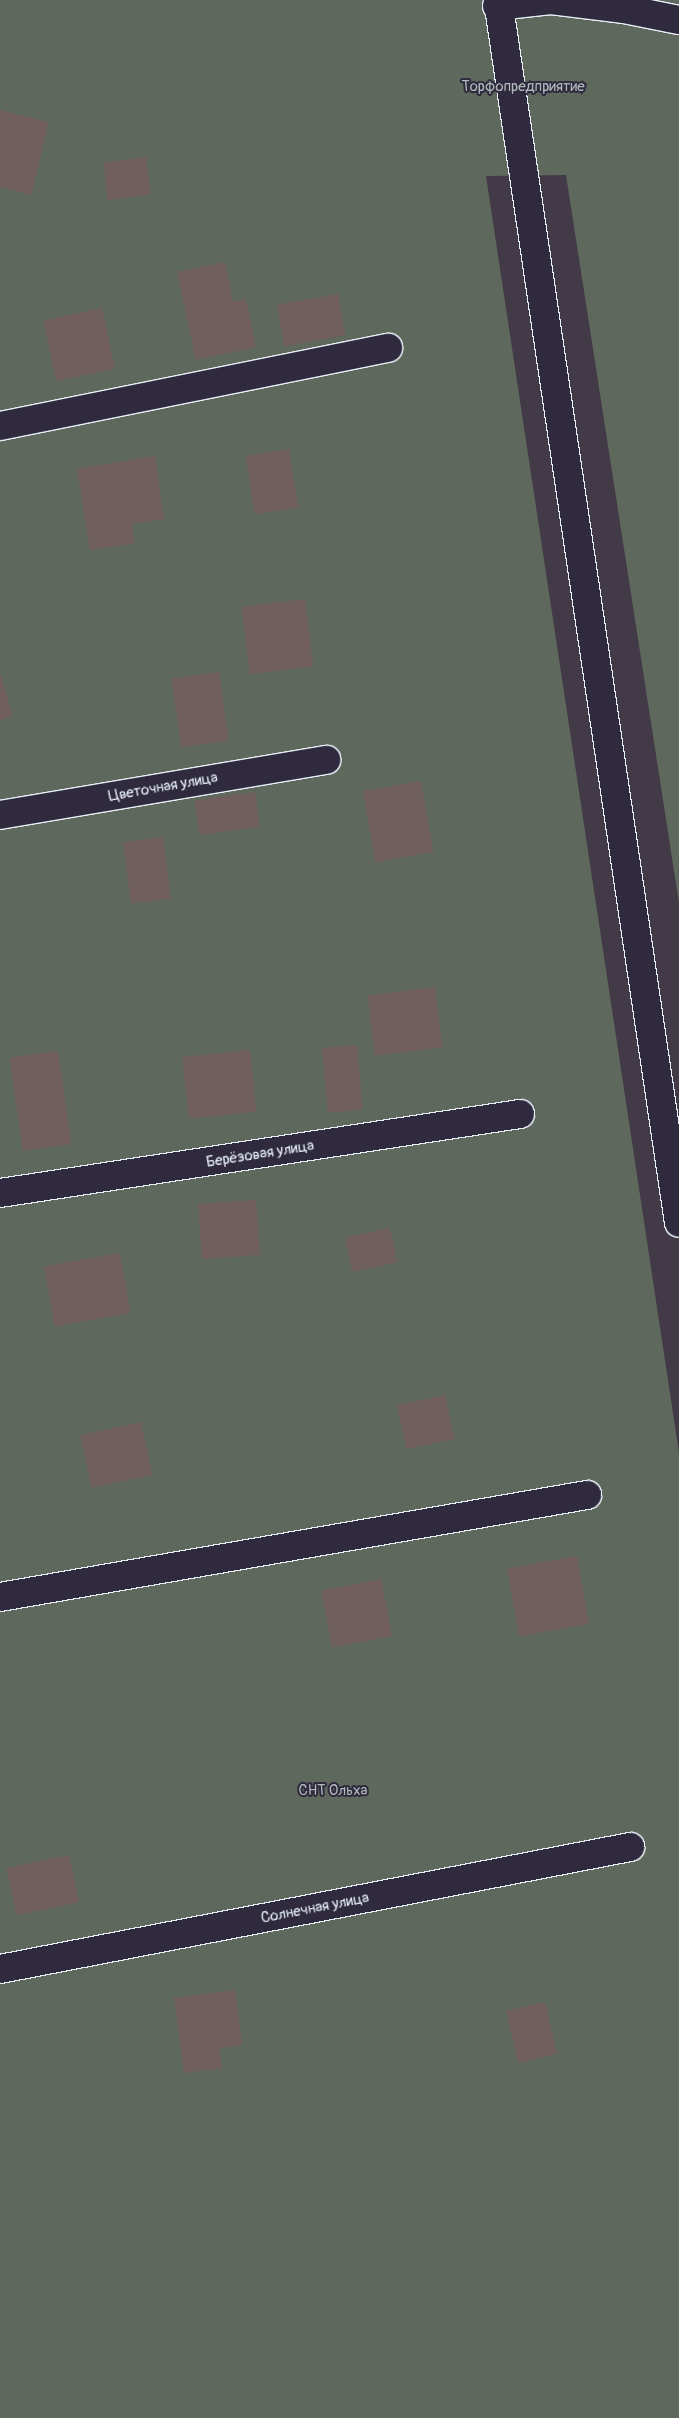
<!DOCTYPE html>
<meta charset="utf-8">
<style>
body{margin:0}
#map{position:relative;width:679px;height:2418px;overflow:hidden;background:#433a47;font-family:Pangolin,sans-serif}
div>[style]{position:absolute}
[style*='--x']{left:calc(var(--x)*1px);top:calc(var(--y)*1px);width:calc(var(--w)*1px);rotate:calc(var(--a)*1deg)}
.green>*{inset:0;background:#5f685c}
.building>*{inset:0;background:#715e5e;transform-origin:0 0}
.roads{filter:drop-shadow(1px 0 #e8f1f8) drop-shadow(-1px 0 #e8f1f8) drop-shadow(0 1px #e8f1f8) drop-shadow(0 -1px #e8f1f8)}
.minor>*{height:28px;margin:-14px;padding:0 14px;transform-origin:14px;border-radius:14px;background:#2f2a3d}
.major>*{height:28px;margin:-14px;padding:0 14px;transform-origin:14px;border-radius:14px;background:#2f2a3d}
span{translate:-50% -50%;white-space:nowrap;text-align:center;line-height:1.15;-webkit-text-stroke:4px #2f2a3d;paint-order:stroke}
.park-label{font-size:15px;color:#b1baba}
.street-label{font-size:15px;color:#e8f1f8}
</style>
<div id="map">
<div class="green">
<i style="clip-path:polygon(0 0,679px 0,679px 903px,566px 175px,486px 176px,679px 1453px,679px 2418px,0 2418px)"></i>
</div>
<div class="building">
<i style="clip-path:polygon(0 110px,49px 122px,31px 195px,0 187px)"></i>
<i style="left:146px;top:157px;width:38px;height:43px;rotate:83deg"></i>
<i style="clip-path:polygon(225px 262px,233px 302px,246px 299px,256px 347px,196px 360px,177px 272px)"></i>
<i style="left:338px;top:294px;width:42px;height:62px;rotate:80deg"></i>
<i style="left:102px;top:308px;width:62px;height:60px;rotate:78deg"></i>
<i style="left:289px;top:449px;width:59px;height:44px;rotate:81deg"></i>
<i style="clip-path:polygon(155px 456px,164px 519px,132px 524px,135px 543px,90px 550px,77px 469px)"></i>
<i style="left:305px;top:599px;width:68px;height:64px;rotate:83deg"></i>
<i style="left:219px;top:672px;width:69px;height:48px;rotate:82deg"></i>
<i style="clip-path:polygon(0 674px,13px 716px,0 720px)"></i>
<i style="left:421px;top:781px;width:72px;height:59px;rotate:80deg"></i>
<i style="left:255px;top:792px;width:35px;height:61px;rotate:82deg"></i>
<i style="left:163px;top:837px;width:62px;height:40px;rotate:83deg"></i>
<i style="left:435px;top:987px;width:61px;height:68px;rotate:83deg"></i>
<i style="left:357px;top:1045px;width:65px;height:35px;rotate:85deg"></i>
<i style="left:250px;top:1050px;width:62px;height:68px;rotate:84deg"></i>
<i style="left:58px;top:1051px;width:94px;height:49px;rotate:82deg"></i>
<i style="left:256px;top:1200px;width:55px;height:58px;rotate:86deg"></i>
<i style="left:390px;top:1228px;width:35px;height:46px;rotate:78deg"></i>
<i style="left:120px;top:1253px;width:61px;height:77px;rotate:80deg"></i>
<i style="left:445px;top:1395px;width:45px;height:49px;rotate:78deg"></i>
<i style="left:141px;top:1422px;width:54px;height:62px;rotate:78deg"></i>
<i style="left:577px;top:1556px;width:69px;height:71px;rotate:80deg"></i>
<i style="left:381px;top:1579px;width:58px;height:61px;rotate:79deg"></i>
<i style="left:69px;top:1855px;width:48px;height:64px;rotate:78deg"></i>
<i style="clip-path:polygon(235px 1990px,242px 2045px,219px 2048px,222px 2068px,184px 2073px,174px 1998px)"></i>
<i style="left:545px;top:2002px;width:53px;height:40px;rotate:77deg"></i>
</div>
<div class="roads">
<div class="minor">
<i style="--x:497;--y:6;--w:54;--a:-6.3"></i>
<i style="--x:551;--y:0;--w:74;--a:7"></i>
<i style="--x:624;--y:9;--w:56;--a:11.3"></i>
<i style="--x:0;--y:426;--w:396;--a:-11.4"></i>
<i style="--x:0;--y:815;--w:331;--a:-9.6"></i>
<i style="--x:0;--y:1193;--w:526;--a:-8.64"></i>
<i style="--x:0;--y:1597;--w:596;--a:-9.86"></i>
<i style="--x:0;--y:1969;--w:642;--a:-10.96"></i>
</div>
<div class="major">
<i style="--x:498;--y:0;--w:1236;--a:81.58"></i>
</div>
</div>
<div class="park-label">
<span style="left:523px;top:87px">Торфопредприятие</span>
<span style="left:333px;top:1791px">СНТ Ольха</span>
</div>
<div class="street-label">
<span style="left:163px;top:787px;rotate:-10deg">Цветочная улица</span>
<span style="left:260px;top:1154px;rotate:-9deg">Берёзовая улица</span>
<span style="left:315px;top:1908px;rotate:-11deg">Солнечная улица</span>
</div>
</div>
